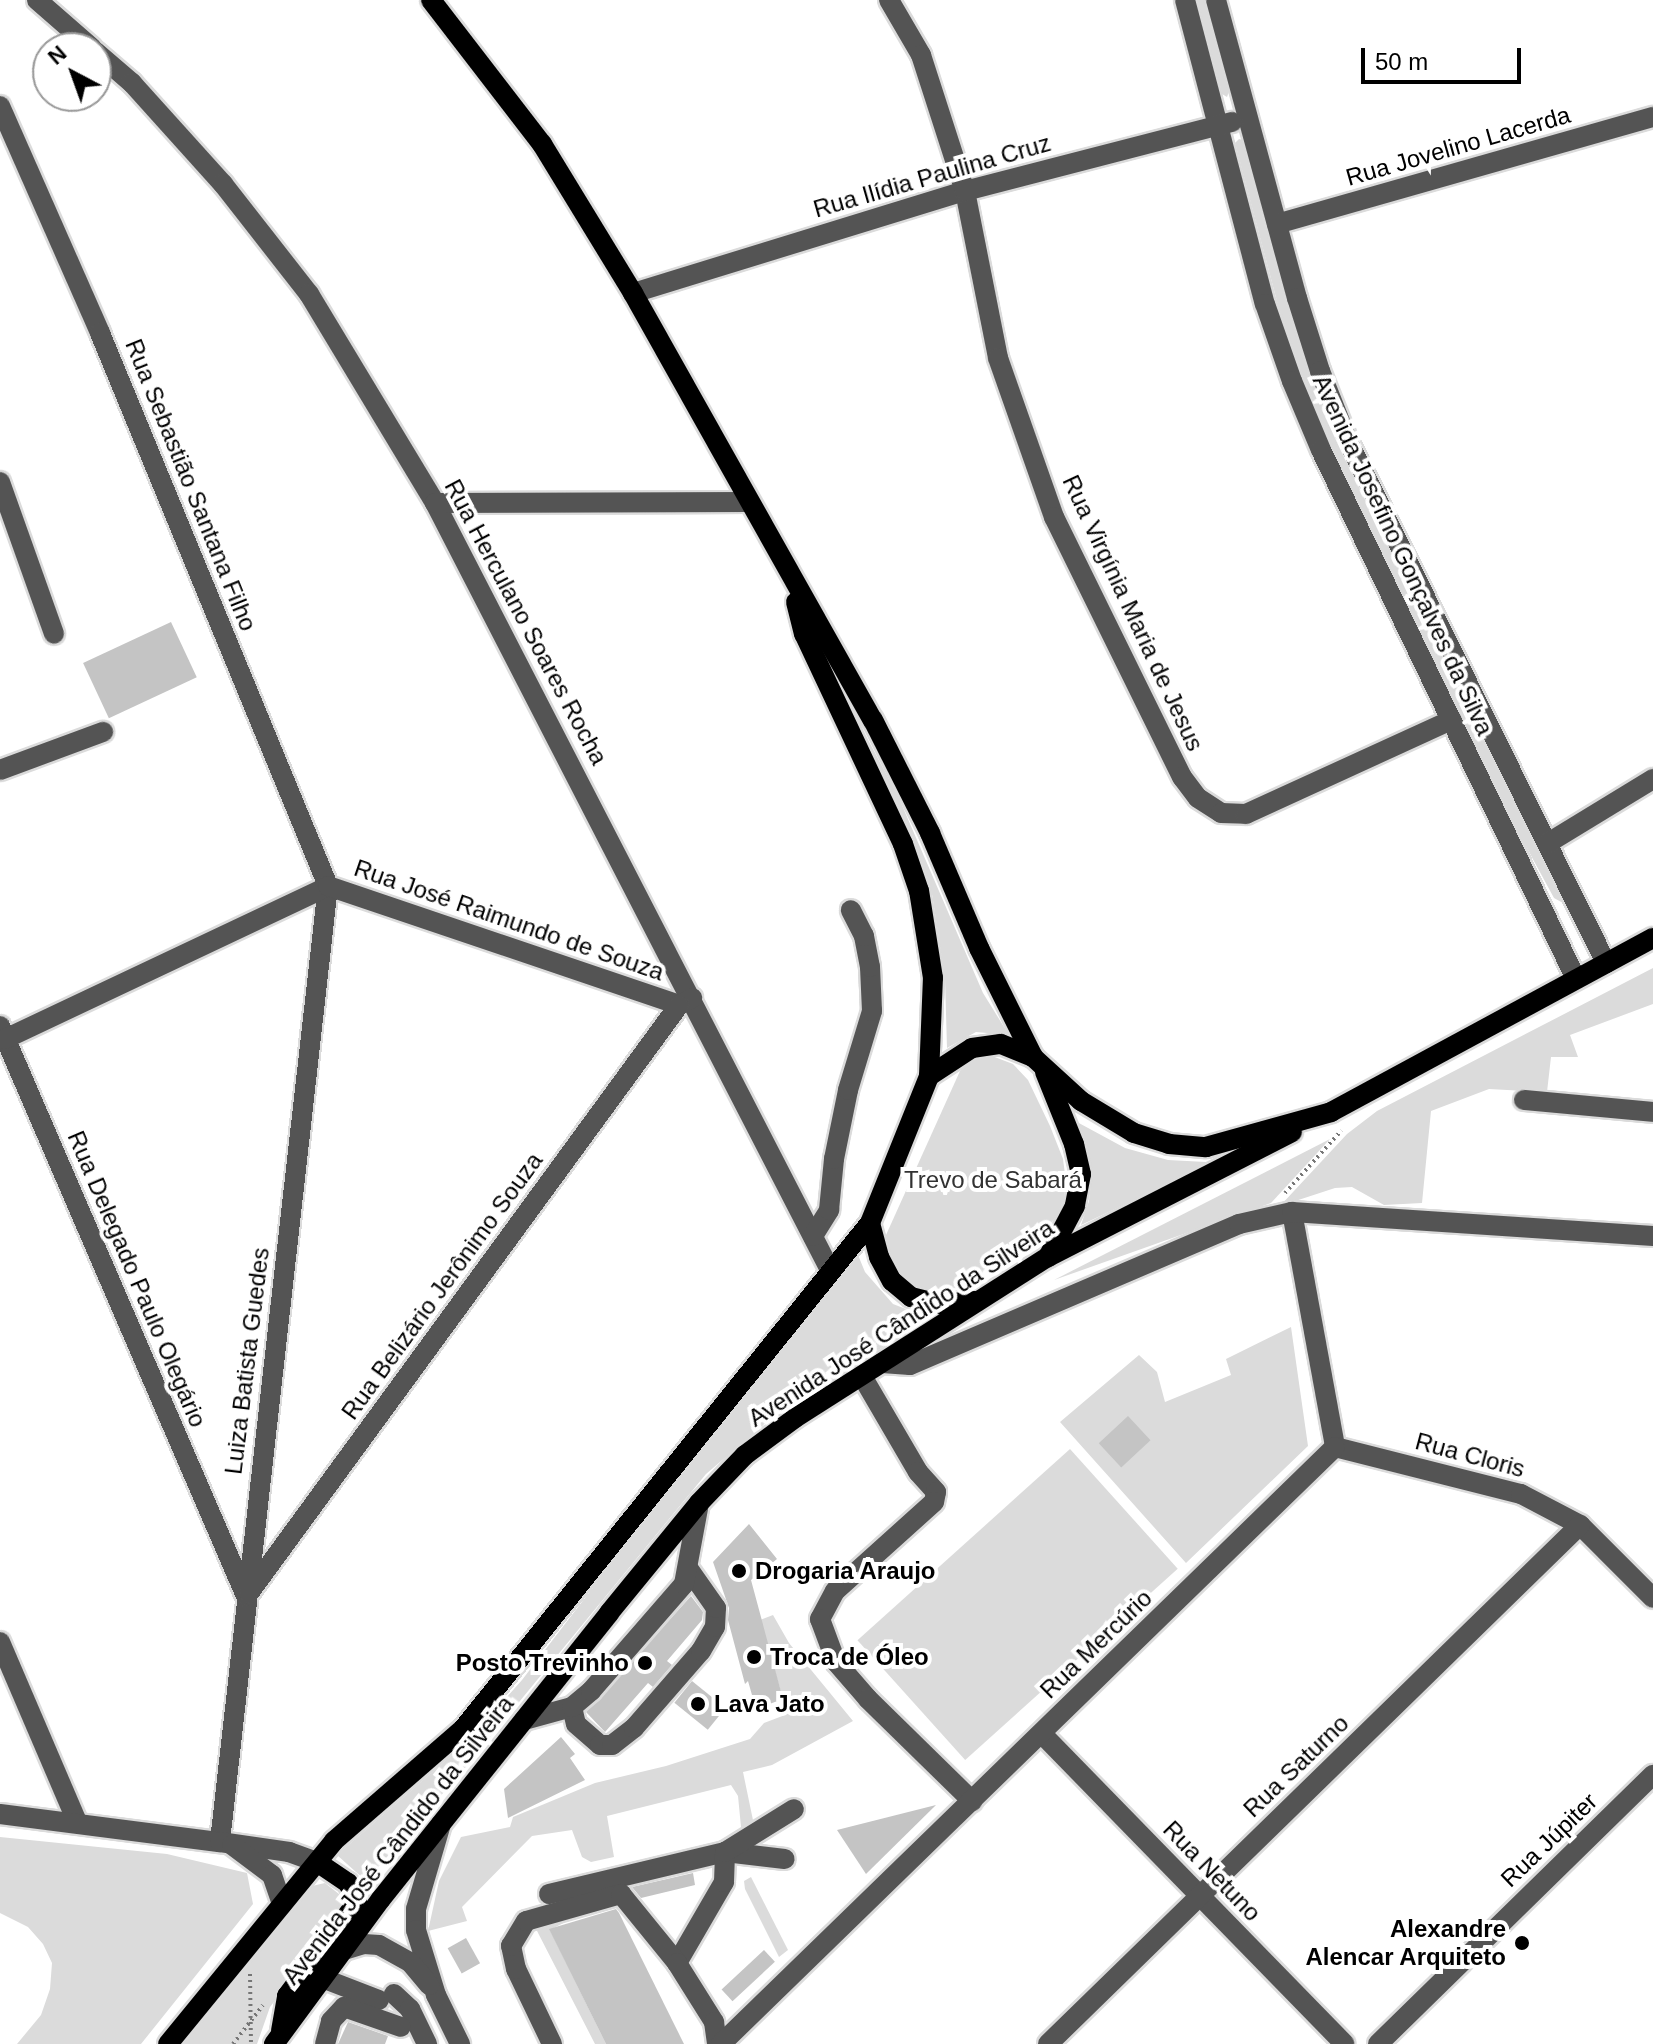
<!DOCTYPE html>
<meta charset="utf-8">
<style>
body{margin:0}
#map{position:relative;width:1653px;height:2044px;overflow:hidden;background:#fff;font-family:Arial,sans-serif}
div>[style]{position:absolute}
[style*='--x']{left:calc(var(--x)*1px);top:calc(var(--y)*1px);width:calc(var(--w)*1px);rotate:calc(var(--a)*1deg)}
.green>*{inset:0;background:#dbdbdb;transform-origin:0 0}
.building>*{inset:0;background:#c4c4c4;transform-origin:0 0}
.path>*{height:4px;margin-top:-2px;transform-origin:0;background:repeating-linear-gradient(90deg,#767676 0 2px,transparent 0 6px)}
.roads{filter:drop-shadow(2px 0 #dbdbdb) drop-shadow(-2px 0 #dbdbdb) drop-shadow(0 2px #dbdbdb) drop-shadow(0 -2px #dbdbdb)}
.minor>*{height:20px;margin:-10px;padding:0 10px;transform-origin:10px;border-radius:10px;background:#545454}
.major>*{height:20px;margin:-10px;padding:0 10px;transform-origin:10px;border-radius:10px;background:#000}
.dots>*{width:22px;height:22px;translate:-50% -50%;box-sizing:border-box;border:4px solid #fff;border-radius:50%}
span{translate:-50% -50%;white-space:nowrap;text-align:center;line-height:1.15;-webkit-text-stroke:8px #fff;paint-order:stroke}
.street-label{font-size:24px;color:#000}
.park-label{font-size:24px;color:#323232}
.poi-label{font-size:24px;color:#000;font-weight:700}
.left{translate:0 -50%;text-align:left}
.right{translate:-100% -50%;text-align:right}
.north{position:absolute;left:32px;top:32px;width:80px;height:80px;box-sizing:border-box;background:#fff;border:2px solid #999;border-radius:50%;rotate:319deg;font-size:22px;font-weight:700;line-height:32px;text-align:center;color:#000}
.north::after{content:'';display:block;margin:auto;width:28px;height:36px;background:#000;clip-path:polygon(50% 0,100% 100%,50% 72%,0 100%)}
.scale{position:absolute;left:1361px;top:48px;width:160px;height:36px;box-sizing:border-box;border:4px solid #000;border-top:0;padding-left:10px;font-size:24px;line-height:28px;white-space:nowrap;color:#000;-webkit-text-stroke:6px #fff;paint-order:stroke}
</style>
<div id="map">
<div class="green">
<i style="clip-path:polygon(1197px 0,1206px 0,1230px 89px,1227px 97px,1222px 94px)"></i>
<i style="clip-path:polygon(1239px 139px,1243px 140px,1301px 350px,1323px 405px,1563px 903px,1554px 898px,1522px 839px,1314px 410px,1279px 309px,1235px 143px)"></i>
<i style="clip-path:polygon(813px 637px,898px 796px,983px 993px,1009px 1035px,976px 1032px,947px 1048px,945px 979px,932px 894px,909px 835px)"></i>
<i style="clip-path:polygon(1653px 968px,1653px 1004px,1570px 1035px,1578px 1057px,1551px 1057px,1547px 1092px,1489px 1089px,1431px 1111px,1422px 1203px,1384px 1205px,1352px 1187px,1335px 1188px,1280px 1206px,1347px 1134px,1377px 1111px)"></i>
<i style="clip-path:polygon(992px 1056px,1013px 1064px,1028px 1080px,1050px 1126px,1063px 1159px,1066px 1182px,1064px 1200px,1056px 1217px,1040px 1236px,975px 1279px,959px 1288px,917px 1290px,895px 1272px,884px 1245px,886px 1235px,960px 1071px,978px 1057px)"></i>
<i style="clip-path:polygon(1077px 1122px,1125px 1148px,1168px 1160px,1206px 1162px,1208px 1165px,1081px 1225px,1089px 1201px,1091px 1175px,1087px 1147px)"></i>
<i style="clip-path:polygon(1330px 1139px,1271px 1203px,1054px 1280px)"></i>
<i style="clip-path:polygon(858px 1255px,865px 1272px,893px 1304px,929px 1318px,775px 1415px,706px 1474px,465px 1768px,366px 1881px,337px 1855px,467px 1742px,522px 1680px,693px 1457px)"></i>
<i style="clip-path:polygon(1291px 1327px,1308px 1446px,1186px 1563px,1060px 1422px,1139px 1355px,1157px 1372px,1165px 1402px,1231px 1375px,1226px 1359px)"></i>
<i style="left:1070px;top:1449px;width:161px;height:286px;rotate:48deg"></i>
<i style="clip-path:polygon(773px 1615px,789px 1643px,853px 1721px,772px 1765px,743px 1772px,754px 1825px,741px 1827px,738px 1796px,731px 1785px,607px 1816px,614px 1857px,591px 1862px,582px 1857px,572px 1830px,532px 1836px,462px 1907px,467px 1921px,428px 1931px,439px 1881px,461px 1837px,510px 1827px,513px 1817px,595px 1783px,666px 1766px,750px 1739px,764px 1723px,785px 1715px,789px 1708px,783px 1699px,760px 1620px)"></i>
<i style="clip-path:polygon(0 1837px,167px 1854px,247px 1873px,253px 1904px,141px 2044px,17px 2044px,41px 2015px,50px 1989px,52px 1963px,43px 1944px,28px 1927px,0 1913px)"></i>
<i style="clip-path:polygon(751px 1877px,788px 1950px,779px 1957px,745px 1889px,744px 1881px)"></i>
<i style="clip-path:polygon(325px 1883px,339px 1894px,347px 1906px,270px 2007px,257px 2044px,180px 2044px,312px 1886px)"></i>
<i style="clip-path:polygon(573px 1918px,550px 1930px,606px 2044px,595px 2044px,535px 1927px)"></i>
</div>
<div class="building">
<i style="left:171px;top:622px;width:61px;height:97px;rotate:65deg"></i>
<i style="left:1128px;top:1416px;width:33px;height:40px;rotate:47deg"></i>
<i style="clip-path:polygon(749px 1524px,777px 1559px,751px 1580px,783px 1699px,756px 1709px,748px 1681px,745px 1684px,728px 1620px,729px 1608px,713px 1562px)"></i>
<i style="clip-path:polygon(691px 1596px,703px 1612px,702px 1620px,667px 1661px,672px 1665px,653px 1687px,648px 1683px,605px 1732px,586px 1712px)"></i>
<i style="left:692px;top:1681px;width:43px;height:28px;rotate:39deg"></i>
<i style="clip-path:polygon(561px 1737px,575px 1754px,570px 1758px,585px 1780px,508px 1818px,504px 1789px)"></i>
<i style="clip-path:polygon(936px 1805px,866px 1874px,837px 1830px)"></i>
<i style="clip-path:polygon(693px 1873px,695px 1885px,641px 1898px,632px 1887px)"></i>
<i style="clip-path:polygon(616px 1909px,619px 1913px,684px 2044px,606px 2044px,549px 1929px)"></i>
<i style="left:466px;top:1938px;width:29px;height:21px;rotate:61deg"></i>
<i style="left:764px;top:1950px;width:16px;height:58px;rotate:47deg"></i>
<i style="clip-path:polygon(348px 2022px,388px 2036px,385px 2044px,338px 2044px)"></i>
</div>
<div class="path">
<i style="--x:1285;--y:1193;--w:84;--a:-47.9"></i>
<i style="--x:250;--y:1974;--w:70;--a:89.2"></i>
<i style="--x:233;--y:2044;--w:49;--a:-52.4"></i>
</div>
<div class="roads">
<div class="minor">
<i style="--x:37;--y:0;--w:73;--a:41.1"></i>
<i style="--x:889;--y:0;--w:64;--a:59.8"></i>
<i style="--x:921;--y:55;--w:143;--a:72.1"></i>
<i style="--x:965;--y:191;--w:170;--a:78.8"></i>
<i style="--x:998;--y:358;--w:169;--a:70.6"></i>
<i style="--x:1054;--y:517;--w:290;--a:63.8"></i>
<i style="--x:1182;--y:777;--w:26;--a:53"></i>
<i style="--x:1198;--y:798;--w:27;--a:33"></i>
<i style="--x:1221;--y:813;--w:25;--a:2"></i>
<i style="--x:1246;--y:814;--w:226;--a:-24.6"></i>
<i style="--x:1185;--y:0;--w:314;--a:75.3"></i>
<i style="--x:1265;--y:304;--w:82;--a:70.7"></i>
<i style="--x:1292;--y:381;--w:75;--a:67.2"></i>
<i style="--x:1321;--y:450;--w:587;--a:64.26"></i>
<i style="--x:1216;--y:0;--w:309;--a:74.8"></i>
<i style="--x:1297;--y:298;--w:77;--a:72.5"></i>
<i style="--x:1320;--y:371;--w:73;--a:68.3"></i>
<i style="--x:1347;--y:439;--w:585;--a:63.7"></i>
<i style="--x:96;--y:52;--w:48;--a:40.7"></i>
<i style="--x:132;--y:83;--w:136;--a:48"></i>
<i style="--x:223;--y:184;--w:140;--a:52"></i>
<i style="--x:309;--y:294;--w:244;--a:58.9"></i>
<i style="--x:435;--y:503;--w:863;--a:62.75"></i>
<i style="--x:0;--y:106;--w:248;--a:66.2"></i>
<i style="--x:100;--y:333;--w:598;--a:67.59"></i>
<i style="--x:328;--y:886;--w:962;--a:96.45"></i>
<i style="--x:1277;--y:224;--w:391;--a:-15.9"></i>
<i style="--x:633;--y:293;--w:347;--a:-17.1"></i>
<i style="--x:965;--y:191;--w:276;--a:-14.5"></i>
<i style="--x:0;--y:482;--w:161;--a:70.4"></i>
<i style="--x:435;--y:503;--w:314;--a:-0.2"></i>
<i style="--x:0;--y:770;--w:110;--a:-20.3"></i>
<i style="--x:1548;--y:843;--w:123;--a:-31.4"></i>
<i style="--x:0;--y:1026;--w:621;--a:66.66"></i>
<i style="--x:5;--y:1039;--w:357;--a:-25.3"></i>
<i style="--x:328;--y:886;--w:371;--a:18.7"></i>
<i style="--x:679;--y:1005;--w:15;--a:-28"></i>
<i style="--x:1524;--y:1100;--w:130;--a:5.3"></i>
<i style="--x:1292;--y:1212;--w:239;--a:79.6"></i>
<i style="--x:813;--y:1236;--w:31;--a:-58"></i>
<i style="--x:829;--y:1210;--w:51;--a:-84.4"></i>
<i style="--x:834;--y:1159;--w:70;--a:-78.5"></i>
<i style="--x:848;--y:1090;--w:83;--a:-73.1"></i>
<i style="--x:872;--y:1011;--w:44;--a:-92.6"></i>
<i style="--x:870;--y:967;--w:32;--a:-101"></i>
<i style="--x:864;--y:936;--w:29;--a:-117"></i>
<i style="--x:882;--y:1363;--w:28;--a:4"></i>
<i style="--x:910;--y:1365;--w:358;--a:-23.2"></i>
<i style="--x:1239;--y:1224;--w:54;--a:-12.8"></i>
<i style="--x:1292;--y:1212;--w:362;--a:3.8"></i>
<i style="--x:862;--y:1376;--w:111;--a:59.7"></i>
<i style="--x:918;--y:1472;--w:27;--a:48"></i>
<i style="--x:936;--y:1492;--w:10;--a:101"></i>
<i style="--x:934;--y:1502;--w:133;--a:138"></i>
<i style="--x:835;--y:1591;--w:32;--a:118"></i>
<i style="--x:820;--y:1619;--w:46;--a:69.6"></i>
<i style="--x:836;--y:1662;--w:49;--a:49.1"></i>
<i style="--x:868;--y:1699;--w:146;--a:44.4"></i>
<i style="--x:1335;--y:1447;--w:192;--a:14.2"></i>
<i style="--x:1521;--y:1494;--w:67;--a:27.7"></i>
<i style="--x:1580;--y:1525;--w:103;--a:45"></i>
<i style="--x:249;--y:1593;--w:728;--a:-53.82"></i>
<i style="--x:0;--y:1642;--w:196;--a:66.8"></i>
<i style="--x:572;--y:1707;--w:17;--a:77"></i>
<i style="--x:576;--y:1724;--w:32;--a:41"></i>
<i style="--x:600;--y:1745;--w:12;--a:0"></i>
<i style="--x:612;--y:1745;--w:28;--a:-38"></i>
<i style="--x:634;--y:1728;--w:102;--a:-49"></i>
<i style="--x:701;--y:1651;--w:28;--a:-60"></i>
<i style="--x:715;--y:1627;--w:19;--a:-87"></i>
<i style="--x:716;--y:1608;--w:49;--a:-125"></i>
<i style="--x:524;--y:1720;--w:50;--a:-15.2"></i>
<i style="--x:572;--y:1707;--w:25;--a:-40"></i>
<i style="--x:591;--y:1691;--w:142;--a:-49"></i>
<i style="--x:684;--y:1584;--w:82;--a:-79.5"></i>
<i style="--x:1042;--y:1734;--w:433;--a:45.7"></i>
<i style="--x:0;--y:1814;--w:222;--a:7.3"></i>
<i style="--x:220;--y:1842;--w:70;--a:8.2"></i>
<i style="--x:289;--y:1852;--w:30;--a:20"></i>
<i style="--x:441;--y:1824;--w:89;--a:106.4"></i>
<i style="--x:416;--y:1909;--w:21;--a:90"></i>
<i style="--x:416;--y:1930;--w:68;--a:72.9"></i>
<i style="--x:436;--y:1995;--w:55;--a:63.9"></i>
<i style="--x:232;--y:1845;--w:50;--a:36.9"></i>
<i style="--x:272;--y:1875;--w:31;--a:71"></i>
<i style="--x:549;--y:1894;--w:181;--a:-13.4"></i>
<i style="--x:725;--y:1852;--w:60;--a:6.7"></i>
<i style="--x:341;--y:1951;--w:24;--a:-17"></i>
<i style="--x:364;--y:1944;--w:15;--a:4"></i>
<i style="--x:379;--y:1945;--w:35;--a:29"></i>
<i style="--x:410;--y:1962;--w:30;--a:50"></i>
<i style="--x:677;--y:1963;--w:94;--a:-59.9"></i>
<i style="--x:724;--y:1882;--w:30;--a:-88"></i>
<i style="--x:725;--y:1852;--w:81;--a:-31.9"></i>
<i style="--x:322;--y:1978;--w:61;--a:21.1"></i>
<i style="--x:394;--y:1994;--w:22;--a:43"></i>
<i style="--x:410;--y:2009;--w:39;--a:64"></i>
<i style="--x:325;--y:2044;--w:24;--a:-75"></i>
<i style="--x:331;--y:2021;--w:19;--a:-47"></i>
<i style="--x:344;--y:2007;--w:60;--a:19.3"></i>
<i style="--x:552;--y:2044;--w:83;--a:-115.6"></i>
<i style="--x:516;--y:1969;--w:24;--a:-102"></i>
<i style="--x:511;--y:1946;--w:29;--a:-59"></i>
<i style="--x:526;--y:1921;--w:99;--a:-15.9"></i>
<i style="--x:621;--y:1894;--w:89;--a:50.9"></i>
<i style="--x:677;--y:1963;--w:70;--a:57.9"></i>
<i style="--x:714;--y:2022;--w:22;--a:82"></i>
<i style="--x:721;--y:2044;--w:856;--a:-44.2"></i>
<i style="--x:1048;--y:2044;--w:743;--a:-44.29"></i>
<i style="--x:1378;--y:2044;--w:385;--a:-44.4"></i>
</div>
<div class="major">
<i style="--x:431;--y:0;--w:182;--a:52.4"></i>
<i style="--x:542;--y:144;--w:175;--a:58.6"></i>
<i style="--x:633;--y:293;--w:490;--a:60.7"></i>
<i style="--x:873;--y:720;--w:127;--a:63.2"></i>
<i style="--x:930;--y:833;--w:125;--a:66.9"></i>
<i style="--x:979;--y:948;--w:122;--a:63.6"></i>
<i style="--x:1033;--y:1057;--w:65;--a:42.5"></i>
<i style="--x:1081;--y:1101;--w:62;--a:31.1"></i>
<i style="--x:1134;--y:1133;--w:37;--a:17"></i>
<i style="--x:1169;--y:1144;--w:37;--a:5"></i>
<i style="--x:1206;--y:1147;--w:130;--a:-15.6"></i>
<i style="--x:1331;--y:1112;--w:366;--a:-28.4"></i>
<i style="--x:1045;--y:1072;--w:78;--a:68.1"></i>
<i style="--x:1074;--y:1144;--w:31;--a:77"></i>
<i style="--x:1081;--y:1174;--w:33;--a:101"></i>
<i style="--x:1075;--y:1206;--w:58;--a:117.9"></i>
<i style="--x:929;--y:1076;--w:51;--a:-33.1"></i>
<i style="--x:972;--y:1048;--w:29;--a:-8"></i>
<i style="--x:1001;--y:1044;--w:35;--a:22"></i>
<i style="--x:870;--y:1223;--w:35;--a:75"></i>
<i style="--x:879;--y:1257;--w:27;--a:62"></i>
<i style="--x:892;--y:1281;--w:25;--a:40"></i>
<i style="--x:911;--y:1297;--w:30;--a:14"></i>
<i style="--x:940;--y:1304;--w:35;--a:-5"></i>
<i style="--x:281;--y:2031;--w:36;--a:-80"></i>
<i style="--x:287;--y:1996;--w:117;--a:-53.3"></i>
<i style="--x:357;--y:1902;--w:21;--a:-115"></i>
<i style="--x:348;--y:1883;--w:37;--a:-146"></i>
<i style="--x:168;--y:2044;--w:262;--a:-50.7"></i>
<i style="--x:334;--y:1841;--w:171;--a:-41"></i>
<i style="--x:463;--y:1729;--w:649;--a:-51.19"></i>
<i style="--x:870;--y:1223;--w:158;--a:-68.1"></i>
<i style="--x:929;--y:1076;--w:98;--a:-87.7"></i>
<i style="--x:933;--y:978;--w:88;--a:-99.1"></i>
<i style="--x:919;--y:891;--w:50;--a:-108.8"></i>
<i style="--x:903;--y:844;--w:232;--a:-115.2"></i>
<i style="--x:804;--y:634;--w:33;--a:-104"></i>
<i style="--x:274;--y:2044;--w:180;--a:-53.6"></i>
<i style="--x:381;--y:1899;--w:366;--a:-51.4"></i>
<i style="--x:609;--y:1613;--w:142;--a:-50.7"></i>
<i style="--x:699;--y:1503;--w:66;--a:-46.2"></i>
<i style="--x:745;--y:1455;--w:62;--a:-36.5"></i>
<i style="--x:795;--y:1418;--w:300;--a:-32.5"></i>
<i style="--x:1048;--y:1257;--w:274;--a:-27.1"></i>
</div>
</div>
<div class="dots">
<i style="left:739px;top:1571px;background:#000"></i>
<i style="left:754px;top:1657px;background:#000"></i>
<i style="left:645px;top:1663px;background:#000"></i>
<i style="left:698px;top:1704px;background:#000"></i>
<i style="left:1522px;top:1943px;background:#000"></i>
</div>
<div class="street-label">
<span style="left:1458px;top:146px;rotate:-16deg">Rua Jovelino Lacerda</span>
<span style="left:932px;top:176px;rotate:-16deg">Rua Ilídia Paulina Cruz</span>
<span style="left:191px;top:485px;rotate:68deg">Rua Sebastião Santana Filho</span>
<span style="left:1403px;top:555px;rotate:65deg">Avenida Josefino Gonçalves da Silva</span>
<span style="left:1133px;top:613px;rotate:65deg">Rua Virgínia Maria de Jesus</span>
<span style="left:526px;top:622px;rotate:62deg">Rua Herculano Soares Rocha</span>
<span style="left:509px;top:920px;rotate:19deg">Rua José Raimundo de Souza</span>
<span style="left:137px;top:1279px;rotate:67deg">Rua Delegado Paulo Olegário</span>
<span style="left:442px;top:1286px;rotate:-54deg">Rua Belizário Jerônimo Souza</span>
<span style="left:901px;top:1323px;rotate:-33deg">Avenida José Cândido da Silveira</span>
<span style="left:247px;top:1361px;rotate:-83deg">Luiza Batista Guedes</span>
<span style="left:1470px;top:1455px;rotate:15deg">Rua Cloris</span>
<span style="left:1096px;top:1644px;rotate:-44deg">Rua Mercúrio</span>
<span style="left:1296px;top:1766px;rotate:-44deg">Rua Saturno</span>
<span style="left:398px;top:1840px;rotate:-52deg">Avenida José Cândido da Silveira</span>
<span style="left:1549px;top:1840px;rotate:-44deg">Rua Júpiter</span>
<span style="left:1212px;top:1871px;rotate:46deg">Rua Netuno</span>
</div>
<div class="park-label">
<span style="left:993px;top:1180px">Trevo de Sabará</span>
</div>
<div class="poi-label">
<span class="left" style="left:755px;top:1571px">Drogaria Araujo</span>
<span class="left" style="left:770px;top:1657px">Troca de Óleo</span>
<span class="right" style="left:629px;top:1663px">Posto Trevinho</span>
<span class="left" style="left:714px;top:1704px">Lava Jato</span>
<span class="right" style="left:1506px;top:1943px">Alexandre<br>Alencar Arquiteto</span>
</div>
<div class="north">N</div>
<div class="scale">50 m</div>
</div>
